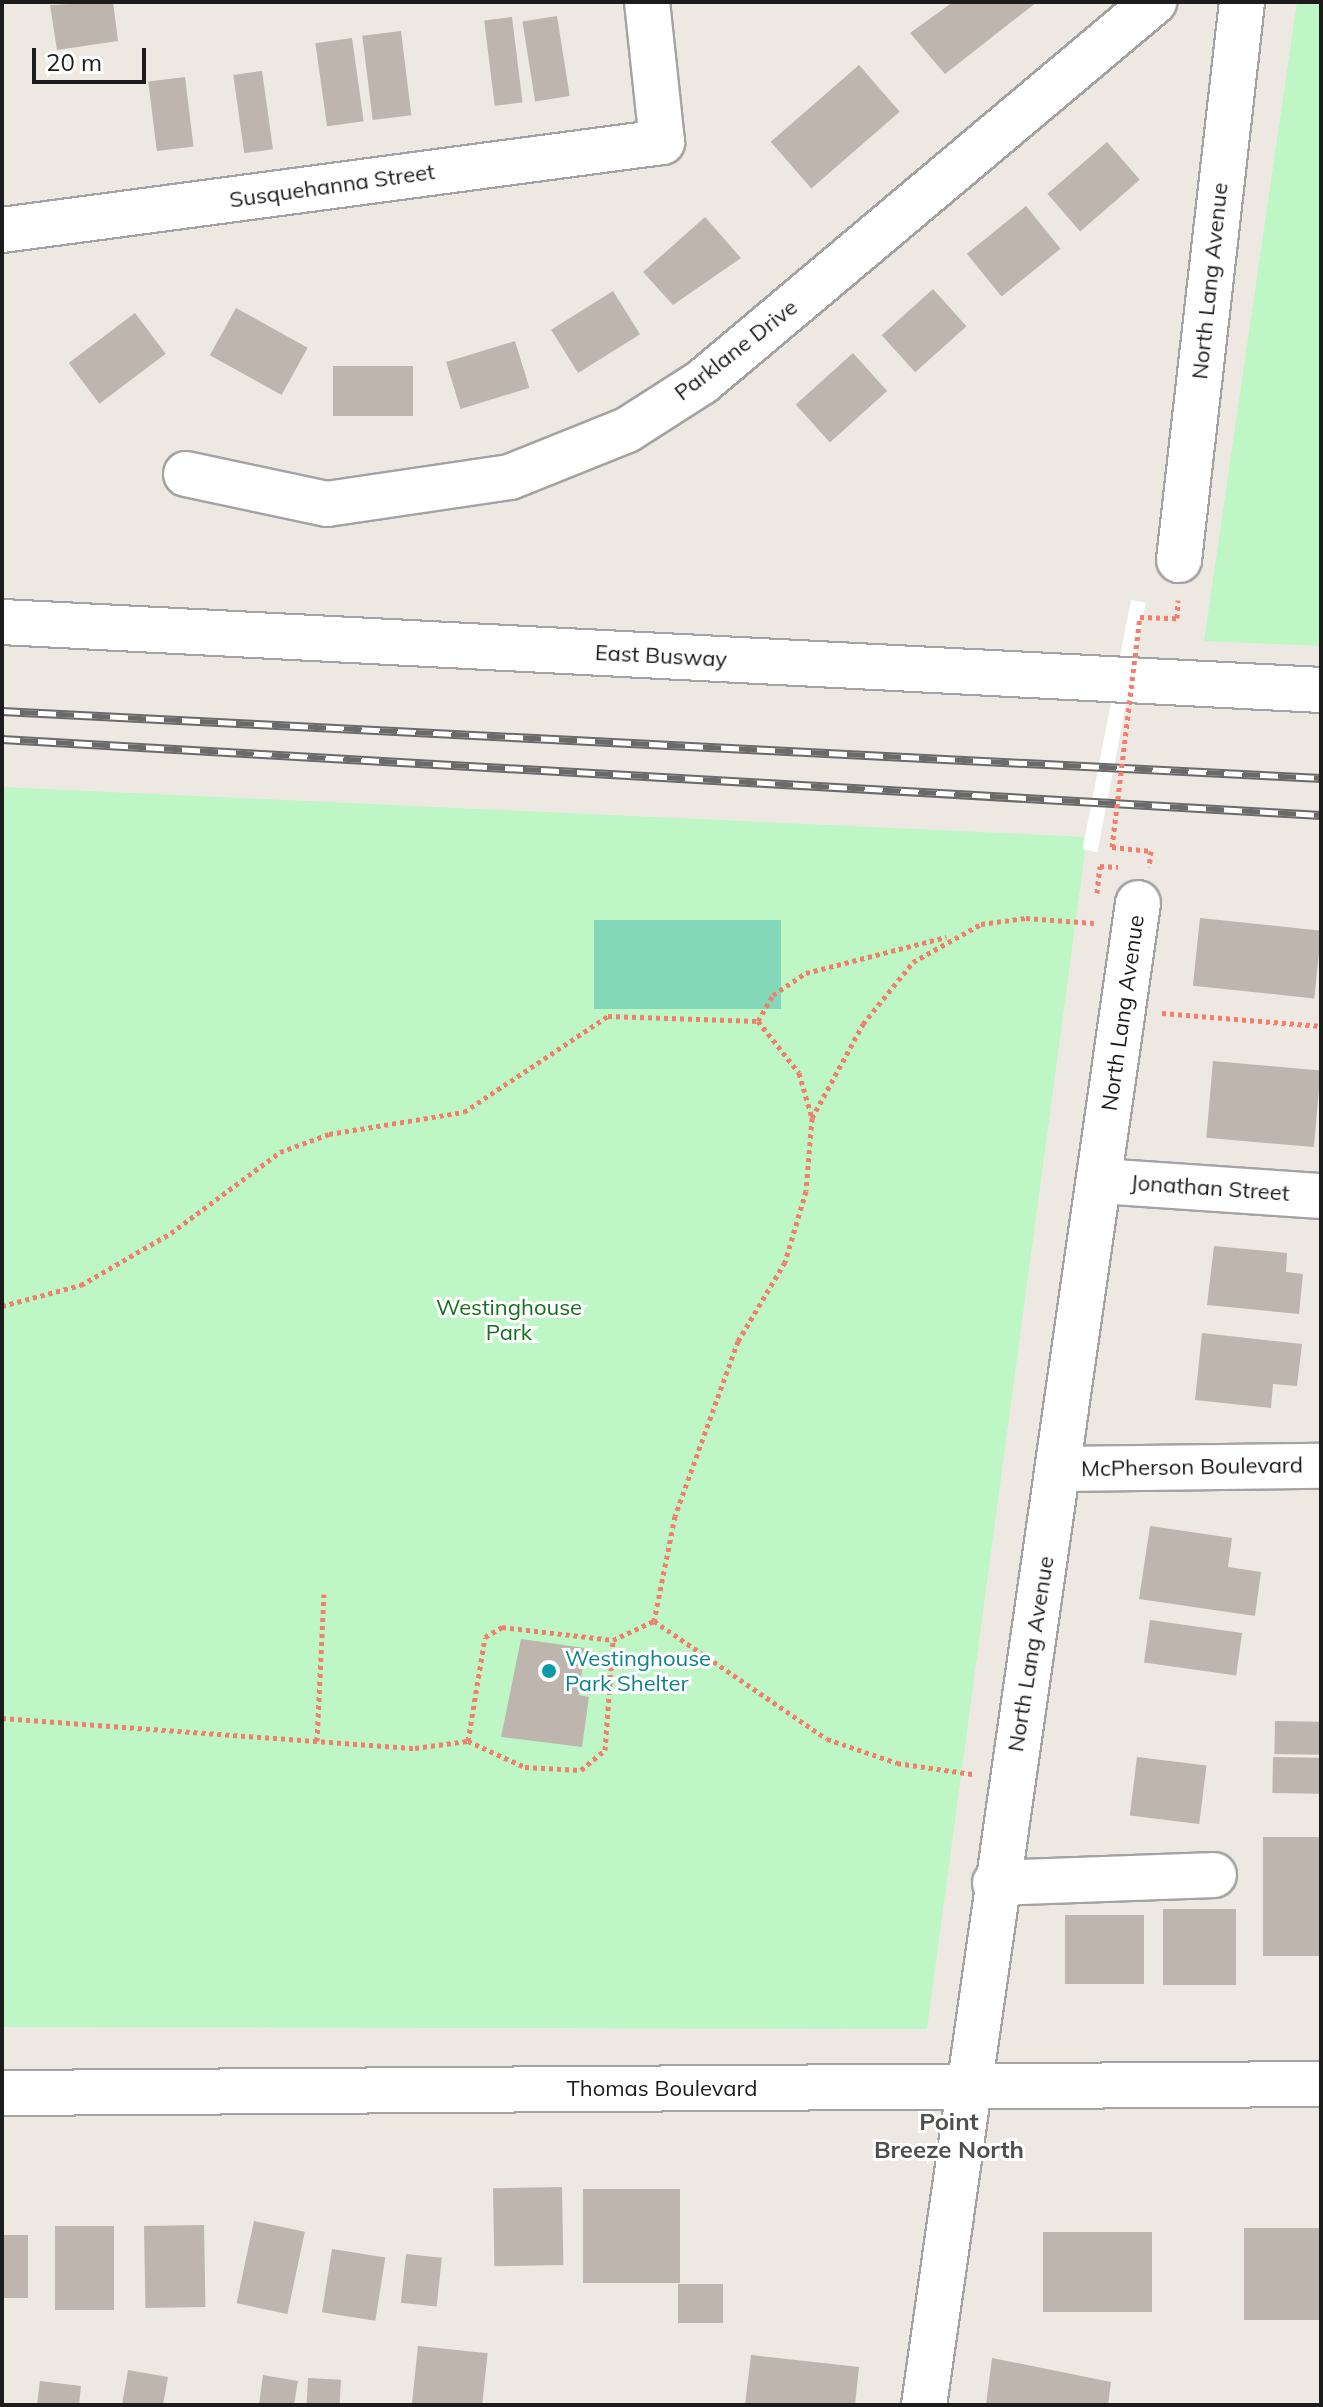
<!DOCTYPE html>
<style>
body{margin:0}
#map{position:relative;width:1323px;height:2407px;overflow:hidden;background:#ede9e2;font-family:Mulish,sans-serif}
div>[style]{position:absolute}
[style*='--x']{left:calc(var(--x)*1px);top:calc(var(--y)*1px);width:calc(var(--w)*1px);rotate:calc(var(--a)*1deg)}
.park>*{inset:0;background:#bff6c5}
.pitch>*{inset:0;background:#83d8b9;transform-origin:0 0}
.pier>*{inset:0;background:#fff;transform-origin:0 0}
.building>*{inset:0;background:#bdb5ae;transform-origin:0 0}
.path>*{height:5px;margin-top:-2.5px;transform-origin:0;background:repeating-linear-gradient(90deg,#f27e6d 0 4px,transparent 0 8px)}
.roads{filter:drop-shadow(2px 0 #a3a3a3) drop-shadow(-2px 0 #a3a3a3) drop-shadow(0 2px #a3a3a3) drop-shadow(0 -2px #a3a3a3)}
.minor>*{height:44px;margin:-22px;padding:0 22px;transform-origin:22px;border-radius:22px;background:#fff}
.rail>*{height:9px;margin-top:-4.5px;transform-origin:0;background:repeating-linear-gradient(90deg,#fff 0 18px,#6a6a6a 0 36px);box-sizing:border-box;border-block:2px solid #6a6a6a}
.path-bridge>*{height:5px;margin-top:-2.5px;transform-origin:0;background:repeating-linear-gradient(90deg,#f27e6d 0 4px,transparent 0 8px)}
.dots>*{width:22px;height:22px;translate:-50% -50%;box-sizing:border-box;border:4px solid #fff;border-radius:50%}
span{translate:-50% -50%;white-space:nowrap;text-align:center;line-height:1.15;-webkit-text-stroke:6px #fff;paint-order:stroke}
.street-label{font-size:22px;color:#1c1c1c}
.park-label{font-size:22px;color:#11721b}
.culture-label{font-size:22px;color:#0d838f}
.left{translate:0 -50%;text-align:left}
.neighbourhood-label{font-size:24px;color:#4f4f4f;font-weight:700}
.frame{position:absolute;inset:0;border:4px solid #1c1c1c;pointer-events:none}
.scale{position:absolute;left:32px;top:48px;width:114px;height:36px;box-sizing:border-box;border:4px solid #1c1c1c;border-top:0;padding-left:10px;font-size:24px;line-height:28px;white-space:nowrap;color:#1c1c1c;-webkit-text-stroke:6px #fff;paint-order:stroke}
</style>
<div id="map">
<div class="park">
<i style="clip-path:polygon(1297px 2px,1321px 2px,1321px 646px,1204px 641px)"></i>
<i style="clip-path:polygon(2px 787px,1087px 837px,927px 2029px,2px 2027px)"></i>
</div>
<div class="pitch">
<i style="left:594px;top:920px;width:187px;height:89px"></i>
</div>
<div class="pier">
<i style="left:1131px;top:600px;width:15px;height:254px;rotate:11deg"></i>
</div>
<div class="building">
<i style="clip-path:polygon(113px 2px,118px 41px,57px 50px,50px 5px)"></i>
<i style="clip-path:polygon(953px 2px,1037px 2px,945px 74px,910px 33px)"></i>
<i style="left:557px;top:16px;width:81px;height:35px;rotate:81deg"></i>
<i style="left:512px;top:17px;width:86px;height:28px;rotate:83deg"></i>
<i style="left:401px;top:31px;width:85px;height:39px;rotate:83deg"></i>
<i style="left:352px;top:38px;width:84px;height:37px;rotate:82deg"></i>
<i style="left:859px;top:65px;width:62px;height:117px;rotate:49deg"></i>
<i style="left:262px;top:71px;width:79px;height:29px;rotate:82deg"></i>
<i style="left:185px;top:77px;width:70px;height:37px;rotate:83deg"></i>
<i style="left:1107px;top:142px;width:50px;height:79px;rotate:49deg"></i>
<i style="left:1026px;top:206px;width:55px;height:76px;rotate:51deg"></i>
<i style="clip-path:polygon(705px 217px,741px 258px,673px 305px,643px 272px)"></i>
<i style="left:933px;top:289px;width:50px;height:69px;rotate:48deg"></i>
<i style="left:613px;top:291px;width:51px;height:73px;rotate:58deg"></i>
<i style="left:236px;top:308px;width:82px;height:54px;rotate:29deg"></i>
<i style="left:135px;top:313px;width:51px;height:83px;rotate:53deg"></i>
<i style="left:515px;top:341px;width:49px;height:72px;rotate:73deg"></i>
<i style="left:853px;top:353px;width:51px;height:77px;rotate:48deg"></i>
<i style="left:333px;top:366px;width:80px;height:50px"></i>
<i style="left:1200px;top:918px;width:122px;height:68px;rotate:6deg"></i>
<i style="left:1213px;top:1061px;width:108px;height:77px;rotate:5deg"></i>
<i style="clip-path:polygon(1214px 1246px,1287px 1253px,1286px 1272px,1303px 1274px,1299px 1314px,1207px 1305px)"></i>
<i style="clip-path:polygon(1202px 1333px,1302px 1344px,1297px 1386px,1273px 1384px,1271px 1408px,1195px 1400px)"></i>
<i style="clip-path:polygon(1150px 1526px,1232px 1538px,1228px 1567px,1261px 1572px,1255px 1616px,1139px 1599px)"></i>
<i style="left:1150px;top:1620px;width:93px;height:43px;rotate:8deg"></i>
<i style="clip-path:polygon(521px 1639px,585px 1648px,579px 1695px,589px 1697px,582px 1747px,501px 1737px)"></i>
<i style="left:1275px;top:1721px;width:46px;height:33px;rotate:1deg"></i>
<i style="left:1137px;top:1757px;width:70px;height:59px;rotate:7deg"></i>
<i style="left:1273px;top:1757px;width:48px;height:36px;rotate:1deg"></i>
<i style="left:1263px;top:1837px;width:58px;height:119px"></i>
<i style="left:1163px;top:1909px;width:73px;height:76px"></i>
<i style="left:1065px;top:1915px;width:79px;height:69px"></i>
<i style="left:562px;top:2187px;width:78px;height:69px;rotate:89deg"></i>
<i style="left:583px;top:2189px;width:97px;height:94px"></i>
<i style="left:254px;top:2221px;width:52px;height:84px;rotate:12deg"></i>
<i style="left:204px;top:2225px;width:82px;height:60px;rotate:89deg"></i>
<i style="left:55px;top:2226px;width:59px;height:84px"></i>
<i style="left:1321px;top:2228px;width:92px;height:77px;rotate:90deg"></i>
<i style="left:1043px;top:2232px;width:109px;height:80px"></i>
<i style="left:2px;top:2235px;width:26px;height:63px"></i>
<i style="left:332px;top:2249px;width:54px;height:64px;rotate:9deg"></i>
<i style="left:406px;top:2254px;width:36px;height:49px;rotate:6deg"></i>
<i style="left:678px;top:2284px;width:45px;height:39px"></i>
<i style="left:418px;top:2346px;width:70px;height:59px;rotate:6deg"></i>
<i style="clip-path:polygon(751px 2355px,859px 2367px,855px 2405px,745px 2405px)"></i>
<i style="clip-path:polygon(992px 2358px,1111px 2382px,1108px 2405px,986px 2405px)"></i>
<i style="clip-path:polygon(128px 2370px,168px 2377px,163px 2405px,122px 2405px)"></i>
<i style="clip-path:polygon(263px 2375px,298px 2381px,294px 2405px,259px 2405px)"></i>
<i style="left:308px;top:2378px;width:33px;height:27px;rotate:3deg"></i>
<i style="clip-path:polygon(40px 2381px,81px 2386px,79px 2405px,37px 2405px)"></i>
</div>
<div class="path">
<i style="--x:1140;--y:617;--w:37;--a:2"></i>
<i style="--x:1177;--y:618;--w:18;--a:-87"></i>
<i style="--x:1112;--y:847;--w:39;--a:6"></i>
<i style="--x:1151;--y:851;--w:16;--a:97"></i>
<i style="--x:1097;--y:893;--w:27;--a:-84"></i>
<i style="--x:1100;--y:866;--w:18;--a:3"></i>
<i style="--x:1162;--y:1013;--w:160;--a:4.7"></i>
<i style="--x:758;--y:1021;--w:30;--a:-60"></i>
<i style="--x:773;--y:995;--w:40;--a:-34"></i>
<i style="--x:806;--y:973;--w:145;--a:-14.4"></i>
<i style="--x:812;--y:1118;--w:107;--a:-61.5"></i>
<i style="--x:863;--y:1024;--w:80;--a:-51.1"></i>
<i style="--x:913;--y:962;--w:78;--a:-29.2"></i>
<i style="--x:981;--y:924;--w:45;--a:-7.6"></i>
<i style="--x:1026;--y:918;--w:68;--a:4.2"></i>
<i style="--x:2;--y:1306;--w:82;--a:-14.9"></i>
<i style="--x:81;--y:1285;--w:104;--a:-30"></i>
<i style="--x:171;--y:1233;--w:136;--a:-36.6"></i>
<i style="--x:280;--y:1152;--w:52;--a:-20.2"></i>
<i style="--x:329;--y:1134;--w:137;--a:-9.3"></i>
<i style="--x:464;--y:1112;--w:173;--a:-33.7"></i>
<i style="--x:608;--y:1016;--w:150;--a:1.9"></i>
<i style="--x:758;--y:1021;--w:66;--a:51.7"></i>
<i style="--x:799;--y:1073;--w:47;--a:73.9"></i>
<i style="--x:812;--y:1118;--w:73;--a:94.7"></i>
<i style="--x:806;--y:1191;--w:74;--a:106.5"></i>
<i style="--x:785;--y:1262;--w:92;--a:120.7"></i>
<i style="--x:738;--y:1341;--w:186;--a:109.8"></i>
<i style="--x:675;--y:1516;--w:107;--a:101.3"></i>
<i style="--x:654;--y:1621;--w:209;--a:34.3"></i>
<i style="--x:827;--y:1739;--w:74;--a:18.9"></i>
<i style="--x:897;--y:1763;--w:76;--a:8.3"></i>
<i style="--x:2;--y:1718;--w:414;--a:4.2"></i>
<i style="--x:415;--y:1748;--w:53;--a:-7.5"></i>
<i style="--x:468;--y:1741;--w:63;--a:24.5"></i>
<i style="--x:525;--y:1767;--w:56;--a:3.1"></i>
<i style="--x:581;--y:1770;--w:31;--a:-40"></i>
<i style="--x:605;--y:1750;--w:110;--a:-85.8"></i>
<i style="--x:613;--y:1640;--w:45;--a:-24.9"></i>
<i style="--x:317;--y:1741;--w:147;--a:-87.3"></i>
<i style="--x:468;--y:1741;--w:105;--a:-80.7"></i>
<i style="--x:485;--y:1637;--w:20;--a:-30"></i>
<i style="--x:502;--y:1627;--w:112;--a:6.7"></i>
</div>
<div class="roads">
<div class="minor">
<i style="--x:2;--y:230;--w:666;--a:-7.59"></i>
<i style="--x:662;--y:142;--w:141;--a:-96.1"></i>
<i style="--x:186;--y:474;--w:144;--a:12"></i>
<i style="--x:327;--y:504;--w:185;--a:-8.4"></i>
<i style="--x:510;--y:477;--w:126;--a:-21.9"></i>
<i style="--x:627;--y:430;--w:89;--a:-32.6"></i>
<i style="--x:702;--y:382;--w:591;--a:-40.05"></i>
<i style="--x:1179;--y:560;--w:562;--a:-83.56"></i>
<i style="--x:2;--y:622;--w:1321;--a:2.95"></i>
<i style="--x:1100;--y:1181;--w:222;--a:3.9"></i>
<i style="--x:1062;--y:1469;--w:259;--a:-0.7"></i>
<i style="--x:995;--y:1883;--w:219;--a:-2.1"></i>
<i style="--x:2;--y:2093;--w:1319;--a:-0.39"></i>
<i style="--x:924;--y:2405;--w:1517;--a:-81.89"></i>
</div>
</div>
<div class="rail">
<i style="--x:2;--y:711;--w:1321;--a:2.91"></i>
<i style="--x:2;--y:739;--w:1321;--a:3.3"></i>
</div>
<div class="path-bridge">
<i style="--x:1112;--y:847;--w:232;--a:-83.1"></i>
</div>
<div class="dots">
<i style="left:549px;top:1671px;background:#0f9aa8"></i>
</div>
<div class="street-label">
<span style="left:332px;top:186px;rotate:-8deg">Susquehanna Street</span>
<span style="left:1210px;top:281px;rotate:-84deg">North Lang Avenue</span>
<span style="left:736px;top:350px;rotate:-38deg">Parklane Drive</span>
<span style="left:661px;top:656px;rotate:3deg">East Busway</span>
<span style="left:1123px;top:1013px;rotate:-82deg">North Lang Avenue</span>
<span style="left:1210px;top:1188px;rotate:4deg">Jonathan Street</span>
<span style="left:1192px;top:1467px;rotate:-1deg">McPherson Boulevard</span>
<span style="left:1031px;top:1654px;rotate:-81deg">North Lang Avenue</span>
<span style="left:662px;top:2089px">Thomas Boulevard</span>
</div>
<div class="park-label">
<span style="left:509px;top:1320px">Westinghouse<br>Park</span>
</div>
<div class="culture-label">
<span class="left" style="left:565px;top:1671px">Westinghouse<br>Park Shelter</span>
</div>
<div class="neighbourhood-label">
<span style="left:949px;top:2136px">Point<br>Breeze North</span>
</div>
<div class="frame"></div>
<div class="scale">20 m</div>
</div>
